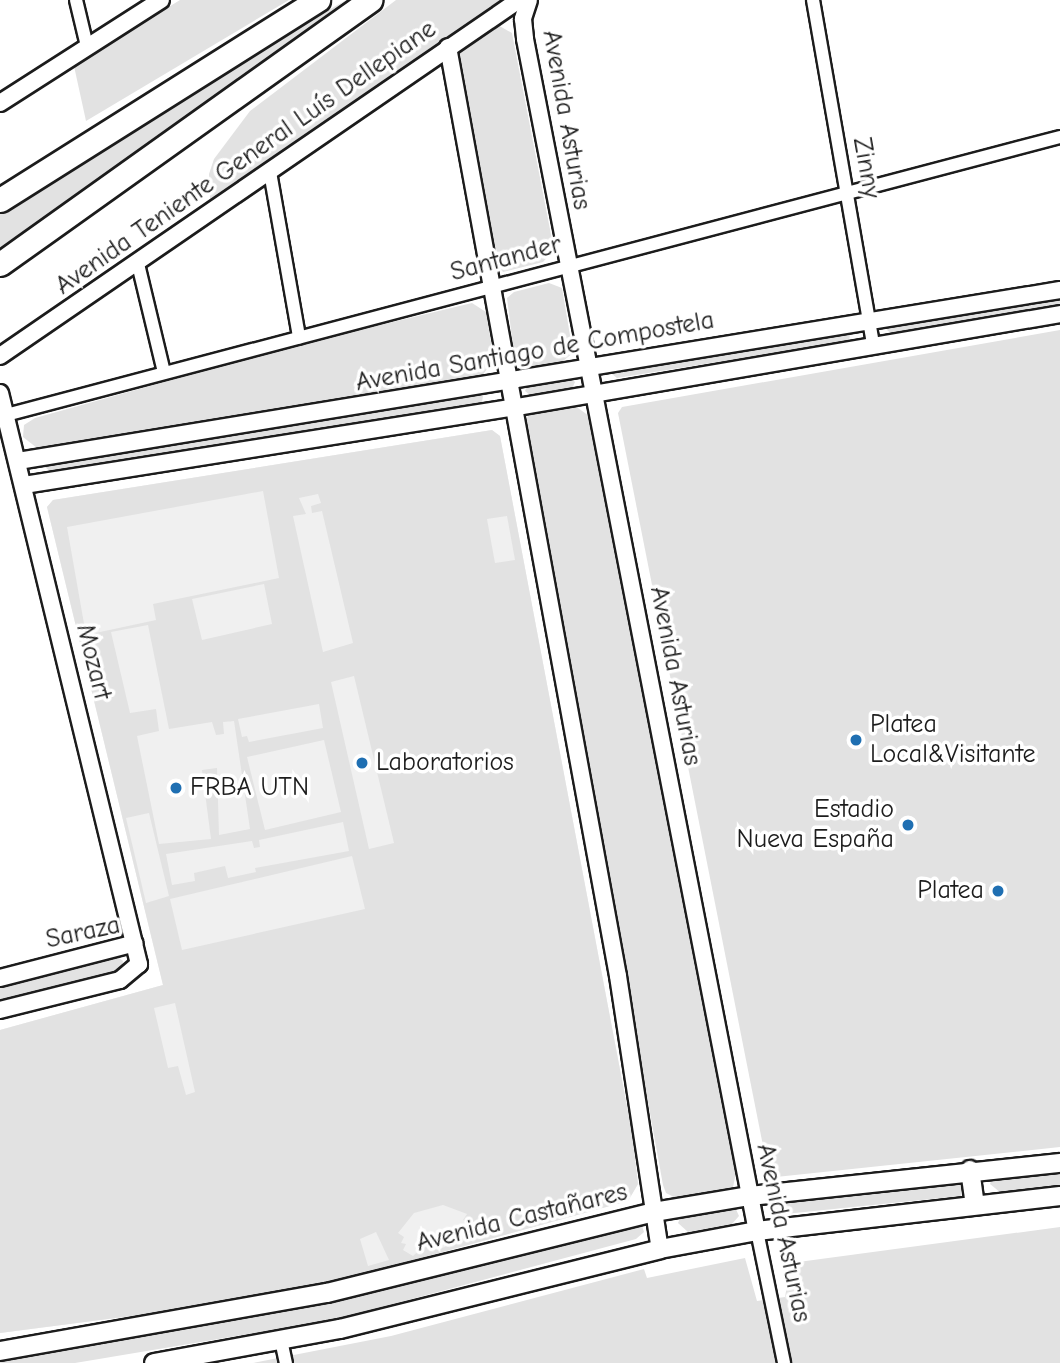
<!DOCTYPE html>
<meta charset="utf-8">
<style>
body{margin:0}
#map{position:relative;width:1060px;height:1363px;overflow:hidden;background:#fff;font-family:"Comic Neue",sans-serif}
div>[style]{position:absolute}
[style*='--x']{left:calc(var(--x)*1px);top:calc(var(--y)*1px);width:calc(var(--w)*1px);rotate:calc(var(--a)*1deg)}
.built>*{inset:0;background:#f0f0f0}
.green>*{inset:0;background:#e2e2e2}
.roads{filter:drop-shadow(2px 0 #1c1c1c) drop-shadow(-2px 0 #1c1c1c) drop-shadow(0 2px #1c1c1c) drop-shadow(0 -2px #1c1c1c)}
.minor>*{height:12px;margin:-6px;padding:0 6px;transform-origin:6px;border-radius:6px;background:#fff}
.tertiary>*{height:16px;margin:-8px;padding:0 8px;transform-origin:8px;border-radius:8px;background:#fff}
.secondary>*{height:18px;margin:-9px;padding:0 9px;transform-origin:9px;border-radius:9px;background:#fff}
.motorway>*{height:23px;margin:-11.5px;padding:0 11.5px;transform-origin:11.5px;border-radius:11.5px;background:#fff}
.dots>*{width:19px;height:19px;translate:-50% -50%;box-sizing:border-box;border:4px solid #fff;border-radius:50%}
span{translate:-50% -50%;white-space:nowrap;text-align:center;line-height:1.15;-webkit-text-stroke:7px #fff;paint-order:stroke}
.street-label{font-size:26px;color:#1c1c1c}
.poi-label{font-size:26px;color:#1c1c1c}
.left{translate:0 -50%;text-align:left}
.right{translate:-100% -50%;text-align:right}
</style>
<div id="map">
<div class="built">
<i style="clip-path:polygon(492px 430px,500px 436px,632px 1133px,638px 1184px,628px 1201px,362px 1274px,239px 1302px,0 1333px,0 1030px,163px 985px,47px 507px,53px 500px)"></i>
</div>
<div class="green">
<i style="clip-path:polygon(180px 0,289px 0,86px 121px,74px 66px)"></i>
<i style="clip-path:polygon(346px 0,171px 131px,0 249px,0 212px,183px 95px)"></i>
<i style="clip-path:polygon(396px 0,500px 0,210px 199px,209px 174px,214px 159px,250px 111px)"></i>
<i style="clip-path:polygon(496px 24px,512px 33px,554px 250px,543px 262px,503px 272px,496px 263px,460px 62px,460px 52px,467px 44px)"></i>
<i style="clip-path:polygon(549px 283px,562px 288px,573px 353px,558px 365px,523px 368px,514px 354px,507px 298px,514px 292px)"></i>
<i style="clip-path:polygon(1060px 297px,1060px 307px,892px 334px,887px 330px,890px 325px)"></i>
<i style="clip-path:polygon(472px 303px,486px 312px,494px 360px,481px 377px,37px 448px,23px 437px,24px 425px,35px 418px,301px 344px)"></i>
<i style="clip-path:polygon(1060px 330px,1060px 1147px,776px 1177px,768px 1171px,618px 413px,622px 407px)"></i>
<i style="clip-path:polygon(842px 333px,850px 335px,849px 341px,617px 378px,612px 374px,615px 370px)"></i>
<i style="clip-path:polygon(572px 379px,575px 382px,572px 389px,530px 395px,525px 391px,527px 386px)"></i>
<i style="clip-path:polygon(475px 395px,483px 396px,482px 402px,51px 472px,45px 467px,52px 462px)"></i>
<i style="clip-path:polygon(574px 405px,589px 416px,736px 1173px,733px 1187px,678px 1199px,666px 1193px,663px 1185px,525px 422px,530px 412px)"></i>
<i style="clip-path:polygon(evenodd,492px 430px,500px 436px,632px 1133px,638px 1184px,628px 1201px,362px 1274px,239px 1302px,0 1333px,0 1030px,163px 985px,47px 507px,53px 500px,492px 430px,263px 491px,279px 578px,153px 604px,156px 620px,86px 635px,67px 527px,263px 491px,492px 430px,318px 494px,321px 503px,311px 506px,312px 513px,322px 511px,353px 643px,323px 652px,293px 516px,306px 514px,299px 498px,318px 494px,492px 430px,507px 516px,515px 560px,495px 563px,487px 519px,507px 516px,492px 430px,264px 584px,272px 624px,202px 640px,192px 599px,264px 584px,492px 430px,148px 625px,169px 729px,212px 722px,216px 735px,224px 734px,223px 722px,234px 721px,250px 829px,219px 835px,217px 768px,202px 770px,211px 839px,159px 844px,137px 736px,159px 731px,156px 709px,130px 713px,111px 632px,148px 625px,492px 430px,354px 676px,394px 843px,369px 849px,331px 682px,354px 676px,492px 430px,319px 704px,323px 728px,249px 742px,247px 736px,242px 737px,238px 719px,319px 704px,492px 430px,324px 740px,341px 812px,265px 830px,247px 757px,324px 740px,492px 430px,149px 813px,169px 896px,146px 903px,126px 818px,149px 813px,492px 430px,343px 822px,349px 851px,255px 868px,256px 872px,228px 878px,225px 866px,194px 873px,195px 881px,172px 885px,166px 854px,252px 841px,254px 848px,260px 847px,259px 840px,343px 822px,492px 430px,352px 856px,365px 909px,182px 950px,170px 899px,352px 856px,492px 430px,175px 1003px,195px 1092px,186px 1095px,178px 1066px,168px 1068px,154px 1008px,175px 1003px,492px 430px,443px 1205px,467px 1214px,463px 1220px,471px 1223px,466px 1228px,473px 1232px,467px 1239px,449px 1237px,445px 1247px,438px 1249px,428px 1242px,413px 1256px,403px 1250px,406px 1244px,401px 1243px,404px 1237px,398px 1233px,414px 1213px,443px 1205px,492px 430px,376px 1232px,389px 1260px,368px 1266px,360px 1239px,376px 1232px)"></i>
<i style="clip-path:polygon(115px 955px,123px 961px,121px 972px,0 1004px,0 983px)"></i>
<i style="clip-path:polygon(1060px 1168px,1060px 1188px,1001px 1193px,990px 1184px,992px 1179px)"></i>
<i style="clip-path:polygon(961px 1180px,965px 1185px,961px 1196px,785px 1214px,771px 1206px,773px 1201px)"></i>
<i style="clip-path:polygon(734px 1205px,739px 1216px,732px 1224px,688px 1232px,678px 1223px,683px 1212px)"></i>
<i style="clip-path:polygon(641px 1223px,644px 1232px,636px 1239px,333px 1320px,75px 1363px,0 1363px,0 1356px)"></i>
<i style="clip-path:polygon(1060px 1227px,1060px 1363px,253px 1363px,391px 1336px,644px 1269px,647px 1278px,745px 1258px,757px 1301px,785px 1297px,791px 1263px)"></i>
</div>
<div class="roads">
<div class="minor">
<i style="--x:76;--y:0;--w:47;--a:76.6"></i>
<i style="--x:813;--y:0;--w:348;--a:80.1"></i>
<i style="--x:270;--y:172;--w:168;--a:80"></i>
<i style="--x:138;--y:264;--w:111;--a:76.5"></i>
<i style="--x:6;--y:415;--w:1090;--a:-14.78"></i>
<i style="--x:757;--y:1231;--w:135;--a:78.4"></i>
<i style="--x:281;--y:1340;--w:24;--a:78"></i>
</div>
<div class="tertiary">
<i style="--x:529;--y:0;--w:20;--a:108"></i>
<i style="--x:523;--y:19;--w:20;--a:84"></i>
<i style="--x:525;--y:39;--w:1214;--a:78.99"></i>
<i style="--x:448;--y:47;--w:944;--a:79.63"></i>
<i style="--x:618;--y:976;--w:276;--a:81.3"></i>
<i style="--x:0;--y:103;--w:191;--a:-32.6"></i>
<i style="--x:0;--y:356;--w:629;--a:-34.45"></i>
<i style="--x:0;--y:393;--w:588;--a:76.32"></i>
<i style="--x:139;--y:964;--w:25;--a:140"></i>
<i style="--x:120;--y:980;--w:124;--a:166"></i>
<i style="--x:18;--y:461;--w:1056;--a:-9.32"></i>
<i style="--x:24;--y:485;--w:494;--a:-9"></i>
<i style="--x:512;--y:408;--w:556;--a:-9.73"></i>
<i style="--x:0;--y:978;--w:139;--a:-14.5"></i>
</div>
<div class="secondary">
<i style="--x:970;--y:1170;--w:34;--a:82"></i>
<i style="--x:0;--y:1351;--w:332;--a:-10.1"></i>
<i style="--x:327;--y:1293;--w:337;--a:-13.9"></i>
<i style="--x:654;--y:1212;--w:97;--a:-9.5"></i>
<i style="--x:750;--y:1196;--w:312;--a:-6.1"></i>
<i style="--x:154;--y:1363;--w:189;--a:-10.4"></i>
<i style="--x:340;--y:1329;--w:330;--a:-14"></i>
<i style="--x:660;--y:1249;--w:99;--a:-10.5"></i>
<i style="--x:757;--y:1231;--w:305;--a:-6.6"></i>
</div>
<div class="motorway">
<i style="--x:0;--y:200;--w:376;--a:-32.2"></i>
<i style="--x:0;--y:264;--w:455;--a:-35.5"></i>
</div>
</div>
<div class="dots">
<i style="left:856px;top:740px;background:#1f6fb2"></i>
<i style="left:362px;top:763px;background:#1f6fb2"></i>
<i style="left:176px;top:788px;background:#1f6fb2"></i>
<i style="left:908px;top:825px;background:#1f6fb2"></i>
<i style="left:998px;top:891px;background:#1f6fb2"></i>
</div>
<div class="street-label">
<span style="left:566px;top:120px;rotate:80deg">Avenida Asturias</span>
<span style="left:246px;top:158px;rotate:-35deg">Avenida Teniente General Luís Dellepiane</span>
<span style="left:866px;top:168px;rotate:80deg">Zinny</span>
<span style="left:506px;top:259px;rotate:-15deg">Santander</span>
<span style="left:535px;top:352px;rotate:-10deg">Avenida Santiago de Compostela</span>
<span style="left:93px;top:662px;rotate:76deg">Mozart</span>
<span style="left:675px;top:676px;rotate:79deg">Avenida Asturias</span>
<span style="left:83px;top:933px;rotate:-12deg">Saraza</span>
<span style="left:522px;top:1218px;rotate:-14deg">Avenida Castañares</span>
<span style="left:783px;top:1233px;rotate:78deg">Avenida Asturias</span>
</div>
<div class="poi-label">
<span class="left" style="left:870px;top:740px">Platea<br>Local&amp;Visitante</span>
<span class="left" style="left:376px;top:763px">Laboratorios</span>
<span class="left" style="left:190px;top:788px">FRBA UTN</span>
<span class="right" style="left:894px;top:825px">Estadio<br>Nueva España</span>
<span class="right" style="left:984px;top:891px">Platea</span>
</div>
</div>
